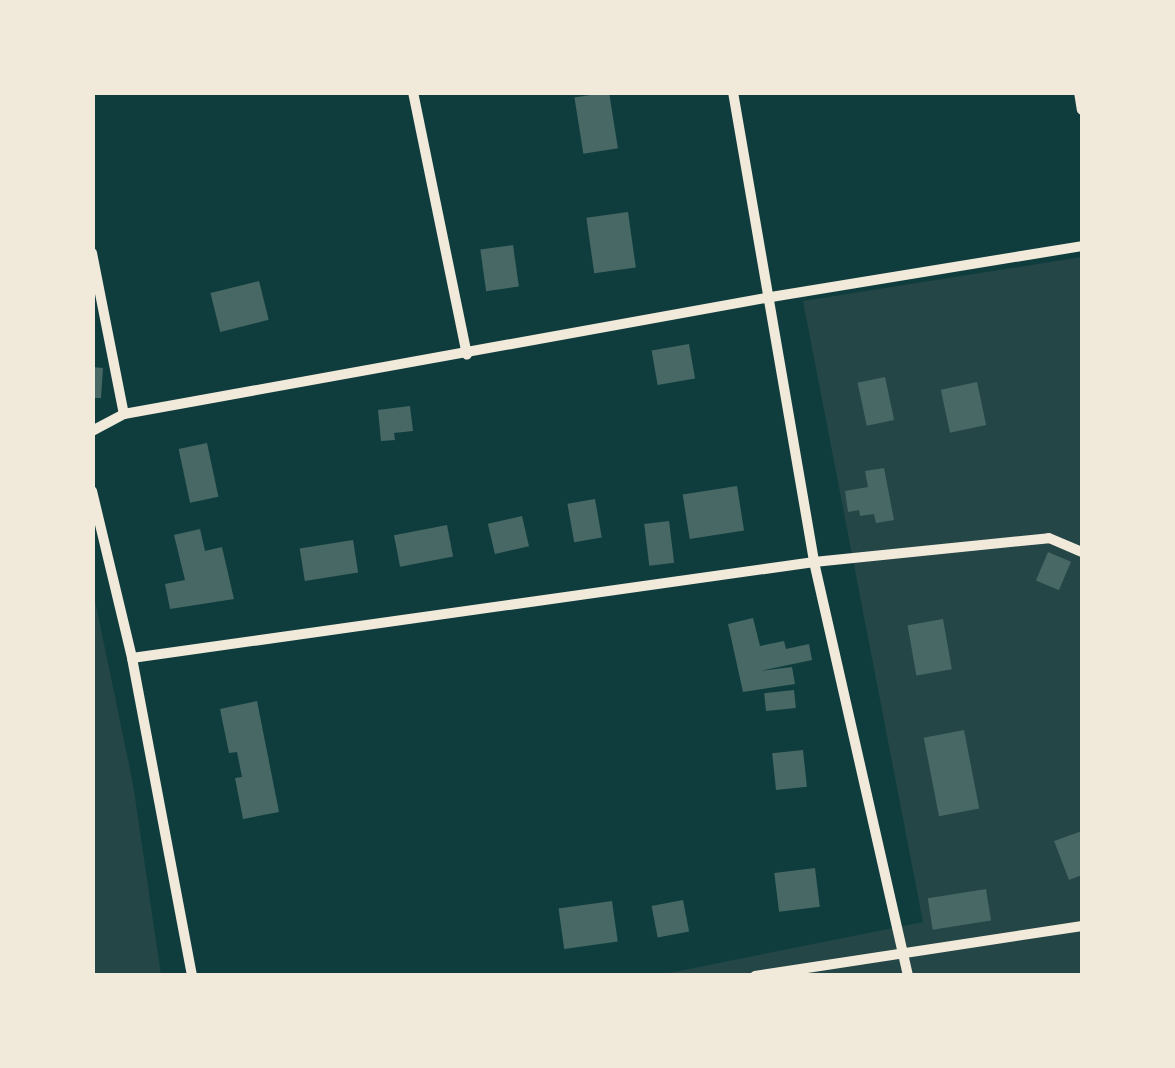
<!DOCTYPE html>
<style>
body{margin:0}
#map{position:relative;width:1175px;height:1068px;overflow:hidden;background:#0f3d3e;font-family:"Times New Roman",serif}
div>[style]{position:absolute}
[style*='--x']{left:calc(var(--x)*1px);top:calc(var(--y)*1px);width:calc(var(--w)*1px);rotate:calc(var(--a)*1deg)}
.green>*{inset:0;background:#244646}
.building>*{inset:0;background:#486865;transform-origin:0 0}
.minor>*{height:10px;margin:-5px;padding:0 5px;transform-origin:5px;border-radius:5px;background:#f1e9da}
span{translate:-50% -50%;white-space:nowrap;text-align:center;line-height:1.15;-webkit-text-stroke:10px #f1e9da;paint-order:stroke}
.frame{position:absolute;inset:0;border:95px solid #f1e9da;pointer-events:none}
</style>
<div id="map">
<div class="green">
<i style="clip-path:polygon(1082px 257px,1082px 975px,654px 976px,923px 922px,803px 301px)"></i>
<i style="clip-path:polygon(92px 586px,133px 784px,161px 975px,93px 975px)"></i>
</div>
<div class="building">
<i style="left:609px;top:92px;width:57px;height:35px;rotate:81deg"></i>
<i style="left:628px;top:212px;width:56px;height:42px;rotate:82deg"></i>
<i style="left:513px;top:245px;width:42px;height:33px;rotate:82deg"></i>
<i style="left:259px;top:281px;width:40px;height:50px;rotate:76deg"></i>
<i style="left:689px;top:344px;width:35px;height:38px;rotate:80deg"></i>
<i style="clip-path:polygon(92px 367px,103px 368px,101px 398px,92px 398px)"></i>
<i style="left:885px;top:377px;width:44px;height:28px;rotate:78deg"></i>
<i style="left:977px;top:382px;width:44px;height:37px;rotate:78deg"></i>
<i style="clip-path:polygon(410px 406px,413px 431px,394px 433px,395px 440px,381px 441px,378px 410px)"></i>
<i style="left:207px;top:443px;width:55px;height:29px;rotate:78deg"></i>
<i style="clip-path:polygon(884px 468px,894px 520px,876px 523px,874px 514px,860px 516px,859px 510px,848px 512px,845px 491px,868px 487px,865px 471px)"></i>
<i style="left:737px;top:486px;width:45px;height:55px;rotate:81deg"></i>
<i style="left:595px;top:499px;width:39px;height:28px;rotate:80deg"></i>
<i style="left:522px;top:516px;width:31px;height:35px;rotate:77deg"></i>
<i style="left:669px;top:521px;width:42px;height:25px;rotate:83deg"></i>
<i style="left:447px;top:525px;width:32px;height:54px;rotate:79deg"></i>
<i style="clip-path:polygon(200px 529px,205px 551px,222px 547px,234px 599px,170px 609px,165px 584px,185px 580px,174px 535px)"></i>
<i style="left:353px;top:540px;width:33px;height:54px;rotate:81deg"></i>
<i style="left:1048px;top:552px;width:25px;height:31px;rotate:23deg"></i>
<i style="clip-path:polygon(753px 618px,760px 646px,784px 641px,786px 649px,809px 644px,812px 660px,760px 671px,792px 667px,795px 684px,743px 692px,728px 624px)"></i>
<i style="left:943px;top:619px;width:51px;height:36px;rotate:80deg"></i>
<i style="left:794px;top:690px;width:18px;height:30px;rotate:84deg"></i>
<i style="clip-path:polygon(257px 701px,279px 812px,243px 819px,235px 778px,242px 777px,237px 752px,229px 753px,220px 709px)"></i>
<i style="left:964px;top:730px;width:80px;height:41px;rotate:79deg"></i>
<i style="left:803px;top:750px;width:37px;height:31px;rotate:84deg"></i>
<i style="clip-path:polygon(1082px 831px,1082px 875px,1069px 880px,1054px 841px)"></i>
<i style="left:815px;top:868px;width:39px;height:41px;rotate:83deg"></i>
<i style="left:986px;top:889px;width:32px;height:59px;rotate:81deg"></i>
<i style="left:683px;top:900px;width:32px;height:32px;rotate:79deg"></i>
<i style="left:612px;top:901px;width:41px;height:54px;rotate:82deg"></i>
</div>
<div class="minor">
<i style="--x:413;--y:92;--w:268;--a:78.4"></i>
<i style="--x:733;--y:92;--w:477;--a:80.2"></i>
<i style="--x:814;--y:562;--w:425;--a:77.2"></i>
<i style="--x:1079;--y:92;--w:18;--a:81"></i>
<i style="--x:92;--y:253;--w:164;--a:78.8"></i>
<i style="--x:92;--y:431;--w:36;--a:-28"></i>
<i style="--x:124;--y:414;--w:657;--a:-10.25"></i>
<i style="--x:771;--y:297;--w:315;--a:-9.3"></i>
<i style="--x:92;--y:491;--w:172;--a:76.5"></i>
<i style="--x:132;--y:658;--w:324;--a:79.3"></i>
<i style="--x:132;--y:658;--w:689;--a:-8.01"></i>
<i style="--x:814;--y:562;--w:236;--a:-5.8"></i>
<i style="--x:1049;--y:538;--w:36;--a:23"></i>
<i style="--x:755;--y:976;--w:331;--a:-8.7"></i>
</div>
<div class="frame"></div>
</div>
